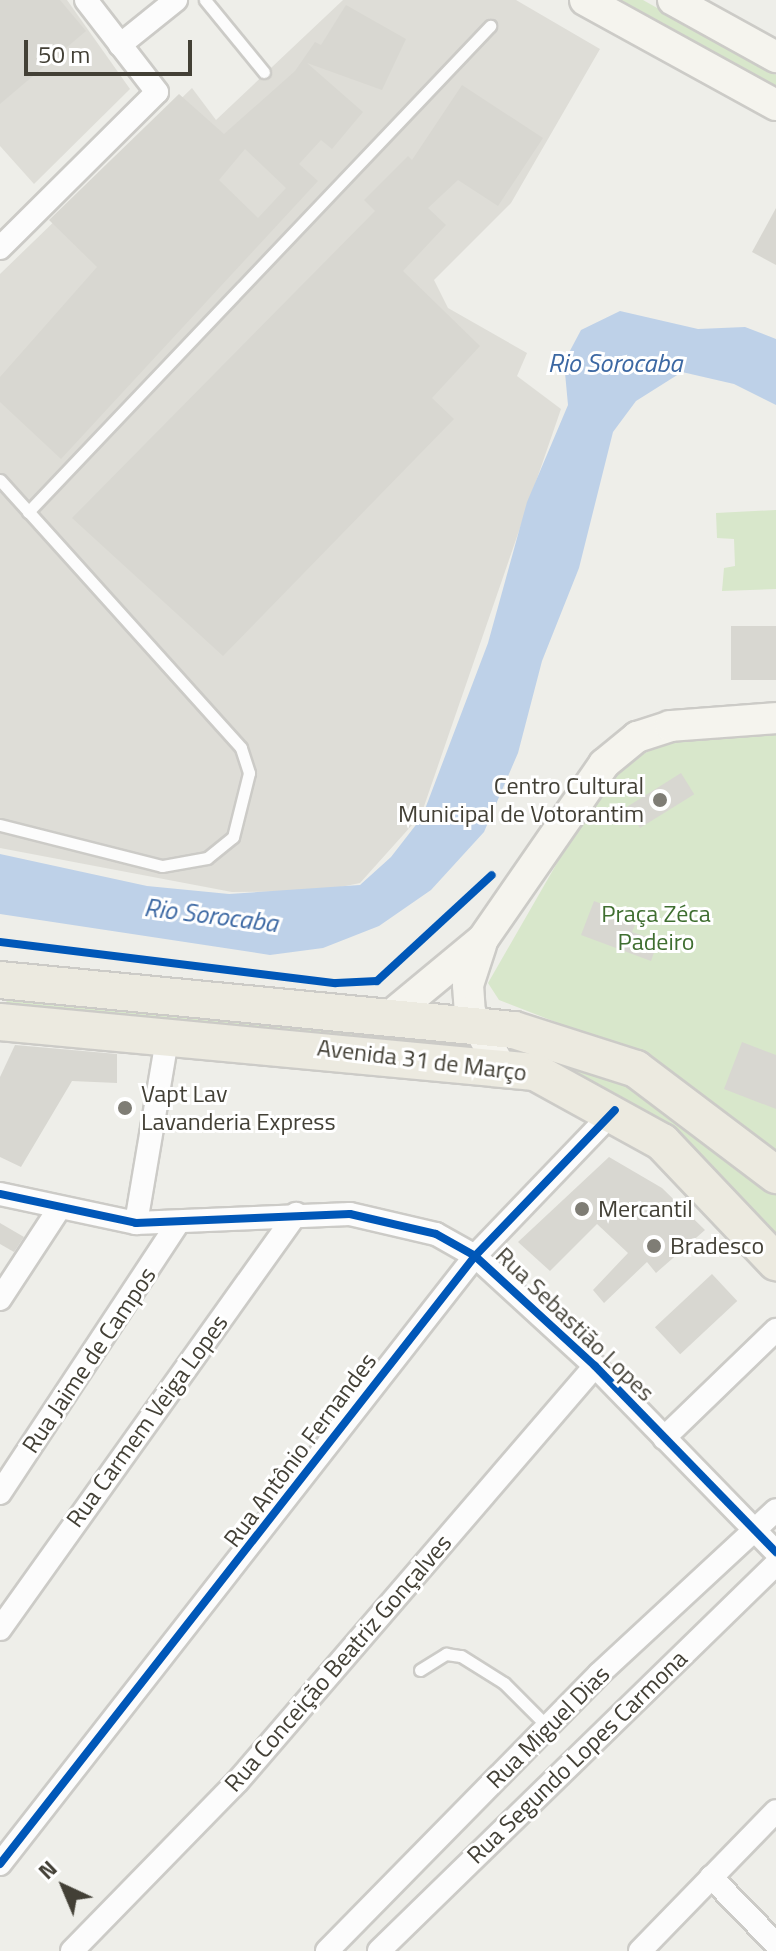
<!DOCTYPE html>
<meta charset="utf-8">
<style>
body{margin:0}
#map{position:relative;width:776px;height:1951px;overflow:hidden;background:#eeeee9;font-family:"Titillium Web",sans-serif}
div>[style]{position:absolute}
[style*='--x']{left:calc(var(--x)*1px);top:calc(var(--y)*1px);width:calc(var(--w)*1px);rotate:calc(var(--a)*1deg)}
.industrial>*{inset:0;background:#deddd7}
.green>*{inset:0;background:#d8e7cb}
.water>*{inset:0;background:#bed1e8}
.building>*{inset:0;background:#d8d7d1;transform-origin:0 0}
.roads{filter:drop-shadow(2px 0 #cccbc7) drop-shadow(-2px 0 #cccbc7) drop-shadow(0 2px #cccbc7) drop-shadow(0 -2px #cccbc7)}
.service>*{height:11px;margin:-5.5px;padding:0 5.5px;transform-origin:5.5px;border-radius:5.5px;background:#fcfcfc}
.minor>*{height:22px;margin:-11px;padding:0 11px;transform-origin:11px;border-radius:11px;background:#fcfcfc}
.secondary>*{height:30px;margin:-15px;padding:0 15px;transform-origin:15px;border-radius:15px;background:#f5f4ee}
.trunk>*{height:36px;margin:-18px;padding:0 18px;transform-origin:18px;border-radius:18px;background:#eceae0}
.cycleway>*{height:8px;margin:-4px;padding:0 4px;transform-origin:4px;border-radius:4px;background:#0057b8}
.dots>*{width:22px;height:22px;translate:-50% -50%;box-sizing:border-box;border:4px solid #fff;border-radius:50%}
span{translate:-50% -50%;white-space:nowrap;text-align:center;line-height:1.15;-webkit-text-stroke:6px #fff;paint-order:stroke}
.poi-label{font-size:24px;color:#434036}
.right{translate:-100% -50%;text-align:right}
.left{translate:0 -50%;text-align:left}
.park-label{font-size:24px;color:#3f6e30}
.street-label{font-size:24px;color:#434036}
.water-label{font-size:26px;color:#3c68a3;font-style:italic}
.north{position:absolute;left:24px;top:1847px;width:80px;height:80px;-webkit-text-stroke:6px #fff;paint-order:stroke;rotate:316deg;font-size:22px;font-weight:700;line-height:32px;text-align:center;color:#434036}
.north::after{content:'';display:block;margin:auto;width:28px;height:36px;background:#434036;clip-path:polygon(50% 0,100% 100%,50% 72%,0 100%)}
.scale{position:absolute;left:24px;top:40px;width:168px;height:36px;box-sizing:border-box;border:4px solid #434036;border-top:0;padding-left:10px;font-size:24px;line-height:28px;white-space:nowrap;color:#434036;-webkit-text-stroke:6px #fff;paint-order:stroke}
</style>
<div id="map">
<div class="industrial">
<i style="clip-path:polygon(0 0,67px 0,130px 89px,34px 184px,0 146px)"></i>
<i style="clip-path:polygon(343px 0,516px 0,600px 49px,511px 203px,434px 280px,448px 308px,527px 353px,517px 376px,561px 409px,421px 815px,360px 883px,321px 891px,232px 892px,0 848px,0 274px,192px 88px,216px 120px)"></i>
</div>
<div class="green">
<i style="clip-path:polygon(607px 0,643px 0,776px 75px,776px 91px)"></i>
<i style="clip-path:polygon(776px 510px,776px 589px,722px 591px,724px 568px,735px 566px,734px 539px,717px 538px,716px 513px)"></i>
<i style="clip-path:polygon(776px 729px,776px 1161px,625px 1049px,499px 1000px,488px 983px,576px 830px,628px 762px,672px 739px)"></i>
<i style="clip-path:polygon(6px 996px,471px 1039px,467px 1059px,7px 1009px)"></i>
<i style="clip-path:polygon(509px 1038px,646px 1087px,776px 1190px,776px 1245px,521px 1057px)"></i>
</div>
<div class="water">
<i style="clip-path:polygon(620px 311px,698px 329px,745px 327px,776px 339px,776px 405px,734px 384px,682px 372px,636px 401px,613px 432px,579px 568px,542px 661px,518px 753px,484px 832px,431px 890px,379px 926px,323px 948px,270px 955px,0 914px,0 854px,147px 886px,229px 894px,360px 885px,391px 857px,422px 817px,488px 643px,527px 502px,568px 405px,564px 362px,581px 330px)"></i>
</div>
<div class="building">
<i style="clip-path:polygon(0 0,60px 0,86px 31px,0 104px)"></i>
<i style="clip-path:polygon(evenodd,346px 5px,406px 39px,382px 90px,307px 63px,363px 112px,332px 149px,321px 140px,299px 164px,318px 181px,61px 459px,0 402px,0 377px,97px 267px,49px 220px,179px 94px,224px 134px,295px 71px,315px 42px,321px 45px,346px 5px,245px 149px,286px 188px,258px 218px,219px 180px,245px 149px)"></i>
<i style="clip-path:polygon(462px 85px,543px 138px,498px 206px,458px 180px,428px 208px,446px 225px,403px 271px,480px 346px,432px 398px,454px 419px,223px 656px,72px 518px,375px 211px,364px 200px,408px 156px,412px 160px)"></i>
<i style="clip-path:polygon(776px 208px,776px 265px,752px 252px)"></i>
<i style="left:776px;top:626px;width:54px;height:45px;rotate:90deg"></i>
<i style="left:681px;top:773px;width:25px;height:64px;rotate:58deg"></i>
<i style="clip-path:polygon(594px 901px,638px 917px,632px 932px,658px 941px,651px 961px,581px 935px)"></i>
<i style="clip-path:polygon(742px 1042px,776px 1055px,776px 1109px,724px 1089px)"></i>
<i style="clip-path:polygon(15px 1045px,117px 1054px,117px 1083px,72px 1081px,21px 1167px,0 1157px,0 1077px)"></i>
<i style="clip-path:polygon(609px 1157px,662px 1188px,705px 1230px,656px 1273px,647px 1262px,604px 1303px,593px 1290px,628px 1253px,597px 1224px,550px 1271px,518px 1242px)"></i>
<i style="clip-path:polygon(0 1223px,24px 1237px,14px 1252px,0 1244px)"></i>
<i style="left:712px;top:1274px;width:37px;height:78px;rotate:47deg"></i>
</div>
<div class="roads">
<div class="service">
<i style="--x:205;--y:0;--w:93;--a:50.7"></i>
<i style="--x:0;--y:480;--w:360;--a:48"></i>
<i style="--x:241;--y:748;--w:26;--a:72"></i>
<i style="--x:249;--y:773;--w:66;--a:104"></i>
<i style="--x:233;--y:837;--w:33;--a:141"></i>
<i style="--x:207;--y:858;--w:46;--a:169.9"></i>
<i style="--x:162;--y:866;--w:167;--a:-165.8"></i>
<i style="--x:28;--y:512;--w:671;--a:-46.45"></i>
<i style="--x:420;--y:1670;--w:31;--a:-32"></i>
<i style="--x:446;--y:1654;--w:15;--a:8"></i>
<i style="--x:461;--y:1656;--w:51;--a:32.1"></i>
<i style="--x:504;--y:1683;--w:62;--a:45"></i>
</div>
<div class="minor">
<i style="--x:120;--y:45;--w:72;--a:-38.8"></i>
<i style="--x:0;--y:248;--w:221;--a:-44.8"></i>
<i style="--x:157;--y:92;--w:116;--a:-127.7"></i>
<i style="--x:0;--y:1194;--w:139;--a:12"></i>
<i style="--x:136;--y:1223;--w:214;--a:-2.4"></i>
<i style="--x:350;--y:1214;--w:88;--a:13.1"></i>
<i style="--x:436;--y:1234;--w:45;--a:29.4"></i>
<i style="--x:475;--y:1256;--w:163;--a:42.5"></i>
<i style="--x:595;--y:1366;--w:260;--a:45.8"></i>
<i style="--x:136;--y:1223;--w:192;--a:-80.4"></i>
<i style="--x:0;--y:1299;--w:108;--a:-56.8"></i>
<i style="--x:664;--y:1438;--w:156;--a:-44"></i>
<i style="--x:0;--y:1493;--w:321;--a:-56.6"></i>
<i style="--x:0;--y:1629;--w:510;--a:-54.5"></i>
<i style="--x:0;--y:1864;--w:772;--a:-52"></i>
<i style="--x:475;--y:1256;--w:202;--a:-46.2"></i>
<i style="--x:711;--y:1877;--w:93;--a:45.9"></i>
<i style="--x:72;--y:1951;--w:236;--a:-45.7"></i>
<i style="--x:237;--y:1782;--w:549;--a:-49.29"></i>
<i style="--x:327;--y:1951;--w:388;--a:-45.5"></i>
<i style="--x:599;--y:1674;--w:241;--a:-42.8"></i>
<i style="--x:379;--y:1951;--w:554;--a:-44.27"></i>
<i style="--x:640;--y:1951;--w:195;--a:-45.8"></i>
</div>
<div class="secondary">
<i style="--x:585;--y:0;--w:218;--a:28.8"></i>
<i style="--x:673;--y:0;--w:118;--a:29"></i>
<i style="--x:481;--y:945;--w:42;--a:108"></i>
<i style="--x:468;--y:985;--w:27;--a:86"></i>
<i style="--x:470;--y:1012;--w:64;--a:61"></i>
<i style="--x:390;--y:1016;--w:121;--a:-39.6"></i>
<i style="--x:483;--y:939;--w:213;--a:-55.3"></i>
<i style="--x:604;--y:764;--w:43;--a:-39.3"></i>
<i style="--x:637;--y:737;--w:35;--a:-18"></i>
<i style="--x:670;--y:726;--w:106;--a:-4.3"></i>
</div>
<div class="trunk">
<i style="--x:0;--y:980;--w:516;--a:5.56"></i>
<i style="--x:514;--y:1030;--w:128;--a:17.7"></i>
<i style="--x:636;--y:1069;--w:176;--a:37.1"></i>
<i style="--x:0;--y:1022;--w:537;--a:5.34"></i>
<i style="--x:535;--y:1072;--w:145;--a:28.9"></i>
<i style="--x:662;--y:1142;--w:166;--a:46.5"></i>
</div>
</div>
<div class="cycleway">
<i style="--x:0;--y:942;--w:338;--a:7"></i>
<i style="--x:336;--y:983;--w:41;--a:-2.8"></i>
<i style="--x:377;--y:981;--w:156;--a:-42.7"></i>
<i style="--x:0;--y:1194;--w:139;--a:12"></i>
<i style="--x:136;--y:1223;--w:214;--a:-2.4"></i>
<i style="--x:350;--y:1214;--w:88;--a:13.1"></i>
<i style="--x:436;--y:1234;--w:45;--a:29.4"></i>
<i style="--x:475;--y:1256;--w:163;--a:42.5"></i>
<i style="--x:595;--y:1366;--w:260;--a:45.8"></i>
<i style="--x:0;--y:1864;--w:772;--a:-52"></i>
<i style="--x:475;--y:1256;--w:202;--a:-46.2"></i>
</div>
<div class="dots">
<i style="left:660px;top:800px;background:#7f7d75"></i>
<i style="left:125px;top:1108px;background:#7f7d75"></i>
<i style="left:582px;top:1209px;background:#7f7d75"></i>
<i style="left:654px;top:1246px;background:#7f7d75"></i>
</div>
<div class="poi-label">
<span class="right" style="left:644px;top:800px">Centro Cultural<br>Municipal de Votorantim</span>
<span class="left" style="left:141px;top:1108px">Vapt Lav<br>Lavanderia Express</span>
<span class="left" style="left:598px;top:1209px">Mercantil</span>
<span class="left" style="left:670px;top:1246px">Bradesco</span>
</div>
<div class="park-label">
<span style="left:656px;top:928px">Praça Zéca<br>Padeiro</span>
</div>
<div class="street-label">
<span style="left:422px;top:1060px;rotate:7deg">Avenida 31 de Março</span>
<span style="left:575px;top:1324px;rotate:44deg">Rua Sebastião Lopes</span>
<span style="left:89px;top:1360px;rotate:-56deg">Rua Jaime de Campos</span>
<span style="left:147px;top:1421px;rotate:-54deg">Rua Carmem Veiga Lopes</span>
<span style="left:300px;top:1450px;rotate:-53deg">Rua Antônio Fernandes</span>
<span style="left:338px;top:1663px;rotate:-49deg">Rua Conceição Beatriz Gonçalves</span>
<span style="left:548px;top:1727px;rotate:-45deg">Rua Miguel Dias</span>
<span style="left:577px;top:1757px;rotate:-44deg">Rua Segundo Lopes Carmona</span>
</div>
<div class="water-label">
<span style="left:615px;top:363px">Rio Sorocaba</span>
<span style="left:211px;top:915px;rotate:7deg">Rio Sorocaba</span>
</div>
<div class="north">N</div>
<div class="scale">50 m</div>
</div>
